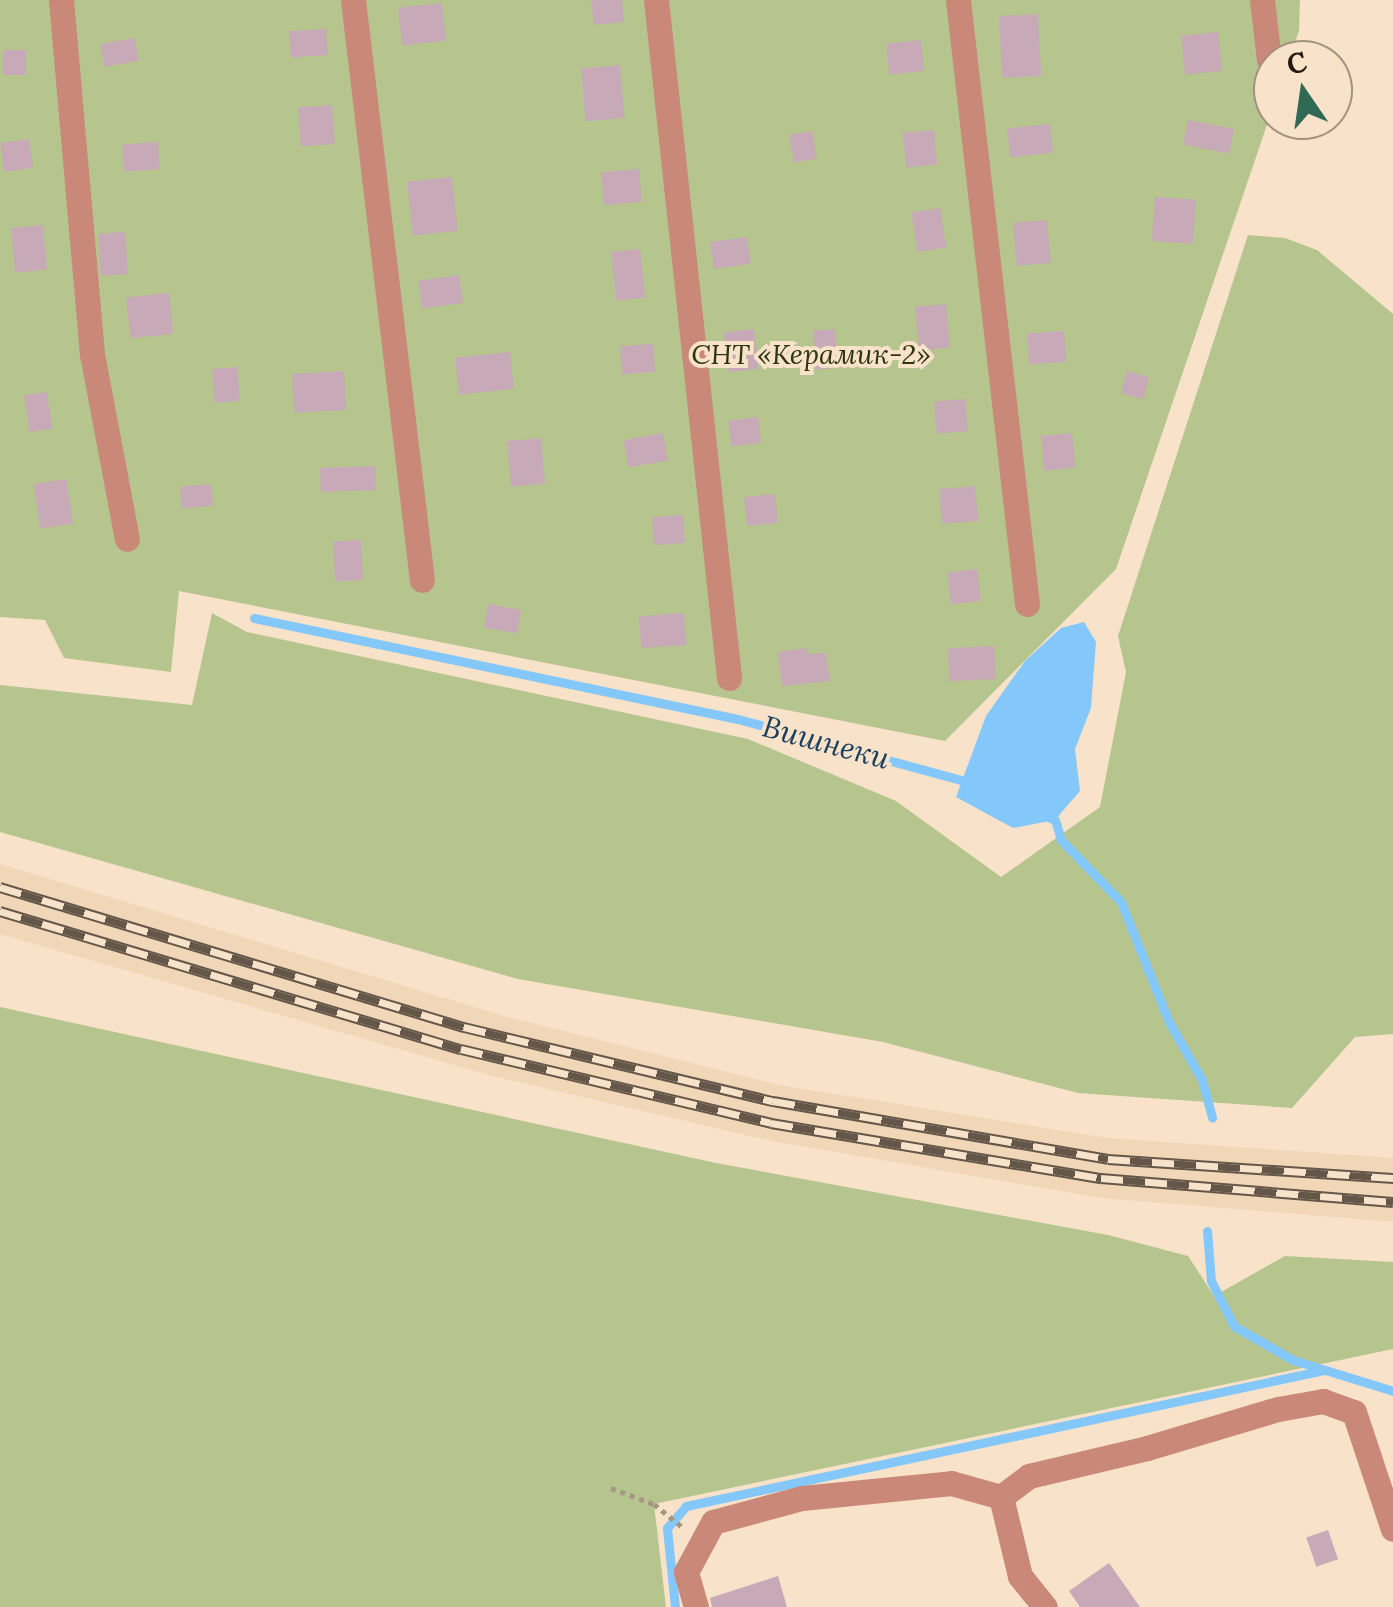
<!DOCTYPE html>
<meta charset="utf-8">
<style>
body{margin:0}
#map{position:relative;width:1393px;height:1607px;overflow:hidden;background:#f8e2c9;font-family:Lora,serif}
div>[style]{position:absolute}
[style*='--x']{left:calc(var(--x)*1px);top:calc(var(--y)*1px);width:calc(var(--w)*1px);rotate:calc(var(--a)*1deg)}
.built>*{inset:0;background:#f1d6b7}
.green>*{inset:0;background:#b5c58d}
.water>*{inset:0;background:#84c7fb}
.stream>*{height:9px;margin:-4.5px;padding:0 4.5px;transform-origin:4.5px;border-radius:4.5px;background:#84c7fb}
.building>*{inset:0;background:#c8a9b7;transform-origin:0 0}
.path>*{height:5px;margin-top:-2.5px;transform-origin:0;background:repeating-linear-gradient(90deg,#a79683 0 5px,transparent 0 10px)}
.minor>*{height:25px;margin:-12.5px;padding:0 12.5px;transform-origin:12.5px;border-radius:12.5px;background:#c98878}
.rail>*{height:11px;margin-top:-5.5px;transform-origin:0;background:repeating-linear-gradient(90deg,#f8e2c9 0 22px,#64574a 0 44px);box-sizing:border-box;border-block:2px solid #64574a}
span{translate:-50% -50%;white-space:nowrap;text-align:center;line-height:1.15;-webkit-text-stroke:8px #f8e2c9;paint-order:stroke}
.park-label{font-size:28px;color:#2d360e;font-style:italic}
.water-label{font-size:30px;color:#1d415c;font-style:italic}
.north{position:absolute;left:1253px;top:40px;width:100px;height:100px;box-sizing:border-box;background:#f8e2c9;border:2px solid #a2927f;border-radius:50%;rotate:347deg;font-size:28px;font-weight:700;line-height:40px;text-align:center;color:#221a11}
.north::after{content:'';display:block;margin:auto;width:35px;height:45px;background:#306a54;clip-path:polygon(50% 0,100% 100%,50% 72%,0 100%)}
</style>
<div id="map">
<div class="built">
<i style="clip-path:polygon(0 864px,504px 1016px,779px 1085px,1108px 1138px,1393px 1158px,1393px 1222px,1102px 1198px,772px 1141px,489px 1075px,0 934px)"></i>
</div>
<div class="green">
<i style="clip-path:polygon(0 0,1300px 0,1299px 31px,1289px 60px,1273px 60px,1273px 107px,1116px 569px,945px 741px,179px 591px,171px 672px,64px 658px,45px 620px,0 617px)"></i>
<i style="clip-path:polygon(1248px 235px,1285px 238px,1317px 250px,1393px 314px,1393px 1034px,1355px 1037px,1292px 1108px,1078px 1093px,883px 1042px,518px 979px,0 832px,0 685px,192px 705px,212px 613px,247px 632px,748px 739px,896px 801px,1001px 877px,1100px 807px,1126px 672px,1118px 636px)"></i>
<i style="clip-path:polygon(0 1007px,716px 1163px,1108px 1235px,1188px 1256px,1214px 1296px,1285px 1256px,1393px 1262px,1393px 1349px,654px 1504px,666px 1607px,0 1607px)"></i>
</div>
<div class="water">
<i style="clip-path:polygon(1084px 622px,1096px 642px,1091px 708px,1075px 749px,1080px 791px,1055px 820px,1013px 828px,956px 797px,986px 716px,1025px 661px,1061px 628px)"></i>
</div>
<div class="stream">
<i style="--x:254;--y:618;--w:494;--a:11.8"></i>
<i style="--x:738;--y:719;--w:243;--a:15.3"></i>
<i style="--x:1046;--y:816;--w:10;--a:24"></i>
<i style="--x:1055;--y:820;--w:21;--a:73"></i>
<i style="--x:1061;--y:840;--w:86;--a:45.9"></i>
<i style="--x:1121;--y:902;--w:129;--a:68.2"></i>
<i style="--x:1169;--y:1022;--w:67;--a:60.4"></i>
<i style="--x:1202;--y:1080;--w:39;--a:75"></i>
<i style="--x:1207;--y:1231;--w:50;--a:85.4"></i>
<i style="--x:1211;--y:1281;--w:51;--a:62.9"></i>
<i style="--x:1234;--y:1326;--w:68;--a:30"></i>
<i style="--x:1293;--y:1360;--w:105;--a:17.2"></i>
<i style="--x:675;--y:1607;--w:79;--a:-95.8"></i>
<i style="--x:667;--y:1528;--w:29;--a:-49"></i>
<i style="--x:686;--y:1506;--w:652;--a:-12.03"></i>
</div>
<div class="building">
<i style="clip-path:polygon(591px 0,622px 0,624px 22px,594px 25px)"></i>
<i style="left:442px;top:3px;width:38px;height:44px;rotate:84deg"></i>
<i style="left:1038px;top:14px;width:62px;height:39px;rotate:87deg"></i>
<i style="left:326px;top:29px;width:26px;height:37px;rotate:86deg"></i>
<i style="left:1218px;top:32px;width:39px;height:37px;rotate:84deg"></i>
<i style="left:135px;top:38px;width:23px;height:35px;rotate:80deg"></i>
<i style="left:921px;top:40px;width:31px;height:35px;rotate:84deg"></i>
<i style="left:3px;top:50px;width:23px;height:25px"></i>
<i style="left:620px;top:65px;width:53px;height:39px;rotate:85deg"></i>
<i style="left:332px;top:105px;width:39px;height:34px;rotate:86deg"></i>
<i style="left:1188px;top:120px;width:47px;height:25px;rotate:11deg"></i>
<i style="left:1050px;top:124px;width:29px;height:43px;rotate:84deg"></i>
<i style="left:934px;top:130px;width:35px;height:31px;rotate:85deg"></i>
<i style="left:812px;top:131px;width:28px;height:23px;rotate:80deg"></i>
<i style="left:29px;top:139px;width:29px;height:29px;rotate:82deg"></i>
<i style="left:158px;top:142px;width:27px;height:36px;rotate:86deg"></i>
<i style="left:639px;top:169px;width:33px;height:38px;rotate:85deg"></i>
<i style="left:452px;top:177px;width:54px;height:45px;rotate:84deg"></i>
<i style="left:1155px;top:197px;width:41px;height:44px;rotate:4deg"></i>
<i style="left:940px;top:208px;width:40px;height:29px;rotate:81deg"></i>
<i style="left:1047px;top:220px;width:43px;height:34px;rotate:85deg"></i>
<i style="left:43px;top:225px;width:45px;height:32px;rotate:85deg"></i>
<i style="left:125px;top:232px;width:42px;height:27px;rotate:86deg"></i>
<i style="left:747px;top:237px;width:27px;height:37px;rotate:82deg"></i>
<i style="left:640px;top:249px;width:49px;height:29px;rotate:84deg"></i>
<i style="left:459px;top:275px;width:28px;height:41px;rotate:82deg"></i>
<i style="left:169px;top:293px;width:41px;height:43px;rotate:84deg"></i>
<i style="left:946px;top:304px;width:44px;height:31px;rotate:85deg"></i>
<i style="left:754px;top:329px;width:40px;height:30px;rotate:84deg"></i>
<i style="left:835px;top:329px;width:39px;height:22px;rotate:86deg"></i>
<i style="left:1064px;top:331px;width:31px;height:37px;rotate:86deg"></i>
<i style="left:653px;top:344px;width:28px;height:33px;rotate:86deg"></i>
<i style="left:510px;top:352px;width:37px;height:55px;rotate:84deg"></i>
<i style="left:237px;top:367px;width:34px;height:25px;rotate:85deg"></i>
<i style="left:344px;top:371px;width:39px;height:52px;rotate:87deg"></i>
<i style="left:1127px;top:371px;width:23px;height:23px;rotate:15deg"></i>
<i style="left:47px;top:392px;width:37px;height:23px;rotate:82deg"></i>
<i style="left:965px;top:399px;width:32px;height:31px;rotate:85deg"></i>
<i style="left:758px;top:417px;width:26px;height:30px;rotate:83deg"></i>
<i style="left:663px;top:433px;width:28px;height:40px;rotate:80deg"></i>
<i style="left:1072px;top:433px;width:35px;height:31px;rotate:85deg"></i>
<i style="left:541px;top:438px;width:46px;height:34px;rotate:85deg"></i>
<i style="left:375px;top:466px;width:24px;height:55px;rotate:88deg"></i>
<i style="left:66px;top:479px;width:45px;height:33px;rotate:81deg"></i>
<i style="left:211px;top:484px;width:22px;height:31px;rotate:85deg"></i>
<i style="left:975px;top:486px;width:35px;height:36px;rotate:85deg"></i>
<i style="left:775px;top:494px;width:29px;height:31px;rotate:84deg"></i>
<i style="left:683px;top:515px;width:28px;height:31px;rotate:86deg"></i>
<i style="left:361px;top:540px;width:40px;height:28px;rotate:87deg"></i>
<i style="left:977px;top:569px;width:32px;height:30px;rotate:83deg"></i>
<i style="left:488px;top:604px;width:34px;height:24px;rotate:10deg"></i>
<i style="left:684px;top:613px;width:32px;height:45px;rotate:86deg"></i>
<i style="left:994px;top:646px;width:33px;height:46px;rotate:87deg"></i>
<i style="clip-path:polygon(807px 648px,808px 654px,826px 653px,830px 681px,782px 686px,778px 652px)"></i>
<i style="left:1328px;top:1530px;width:31px;height:23px;rotate:71deg"></i>
<i style="clip-path:polygon(1109px 1563px,1140px 1607px,1080px 1607px,1069px 1591px)"></i>
<i style="clip-path:polygon(778px 1576px,787px 1607px,712px 1607px,710px 1598px)"></i>
</div>
<div class="path">
<i style="--x:611;--y:1488;--w:46;--a:20.4"></i>
<i style="--x:654;--y:1504;--w:36;--a:39"></i>
</div>
<div class="minor">
<i style="--x:61;--y:0;--w:355;--a:85"></i>
<i style="--x:92;--y:354;--w:188;--a:79.3"></i>
<i style="--x:353;--y:0;--w:584;--a:83.22"></i>
<i style="--x:656;--y:0;--w:682;--a:83.85"></i>
<i style="--x:958;--y:0;--w:608;--a:83.48"></i>
<i style="--x:1262;--y:0;--w:60;--a:83.3"></i>
<i style="--x:696;--y:1607;--w:36;--a:-106"></i>
<i style="--x:686;--y:1572;--w:57;--a:-61.6"></i>
<i style="--x:713;--y:1522;--w:92;--a:-15.1"></i>
<i style="--x:802;--y:1498;--w:150;--a:-5.7"></i>
<i style="--x:951;--y:1483;--w:52;--a:15.6"></i>
<i style="--x:1045;--y:1607;--w:40;--a:-129"></i>
<i style="--x:1020;--y:1576;--w:81;--a:-103.5"></i>
<i style="--x:1001;--y:1497;--w:35;--a:-37"></i>
<i style="--x:1029;--y:1476;--w:121;--a:-13.3"></i>
<i style="--x:1147;--y:1448;--w:137;--a:-16.6"></i>
<i style="--x:1278;--y:1409;--w:46;--a:-10.1"></i>
<i style="--x:1323;--y:1401;--w:33;--a:20"></i>
<i style="--x:1354;--y:1412;--w:123;--a:71.6"></i>
</div>
<div class="rail">
<i style="--x:0;--y:887;--w:485;--a:16.8"></i>
<i style="--x:464;--y:1027;--w:318;--a:13.5"></i>
<i style="--x:773;--y:1101;--w:340;--a:9.8"></i>
<i style="--x:1108;--y:1159;--w:286;--a:3.8"></i>
<i style="--x:0;--y:911;--w:481;--a:16.7"></i>
<i style="--x:461;--y:1049;--w:319;--a:13.4"></i>
<i style="--x:771;--y:1123;--w:335;--a:9.5"></i>
<i style="--x:1101;--y:1178;--w:293;--a:4.7"></i>
</div>
<div class="park-label">
<span style="left:811px;top:354px">СНТ «Керамик-2»</span>
</div>
<div class="water-label">
<span style="left:826px;top:742px;rotate:15deg">Вишнеки</span>
</div>
<div class="north">С</div>
</div>
